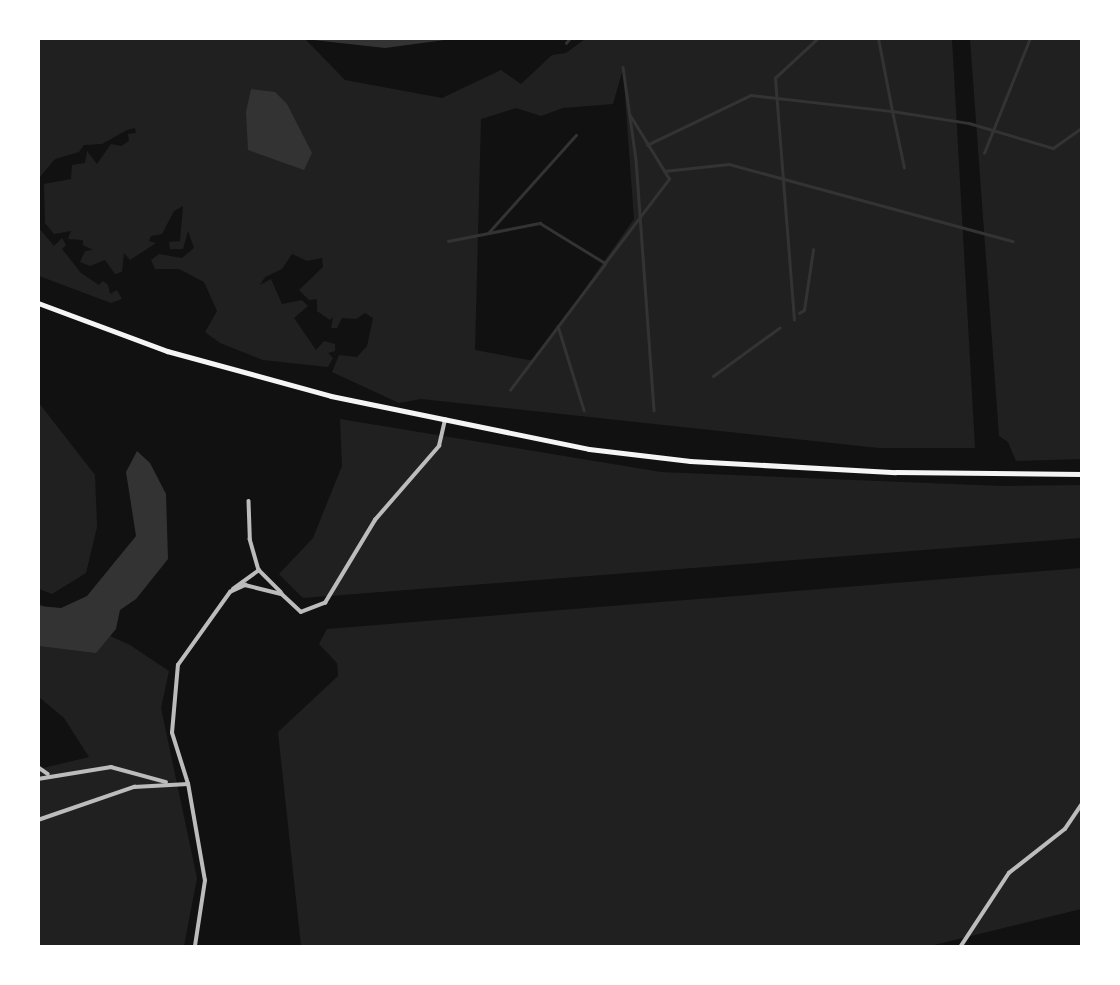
<!DOCTYPE html>
<style>
body{margin:0}
#map{position:relative;width:1120px;height:985px;overflow:hidden;background:#111;font-family:Barlow,sans-serif}
div>[style]{position:absolute}
[style*='--x']{left:calc(var(--x)*1px);top:calc(var(--y)*1px);width:calc(var(--w)*1px);rotate:calc(var(--a)*1deg)}
.green>*{inset:0;background:#202020}
.water>*{inset:0;background:#333}
.stream>*{height:2.5px;margin:-1.25px;padding:0 1.25px;transform-origin:1.25px;border-radius:1.25px;background:#333}
.minor>*{height:3.5px;margin:-1.75px;padding:0 1.75px;transform-origin:1.75px;border-radius:1.75px;background:#bcbcbc}
.primary>*{height:5px;margin:-2.5px;padding:0 2.5px;transform-origin:2.5px;border-radius:2.5px;background:#f5f5f5}
span{translate:-50% -50%;white-space:nowrap;text-align:center;line-height:1.15;-webkit-text-stroke:7px #fff;paint-order:stroke}
.frame{position:absolute;inset:0;border:40px solid #fff;pointer-events:none}
</style>
<div id="map">
<div class="green">
<i style="clip-path:polygon(evenodd,39px 39px,305px 39px,345px 80px,442px 98px,501px 70px,521px 84px,552px 55px,566px 53px,585px 39px,952px 39px,975px 448px,879px 448px,421px 399px,399px 403px,332px 372px,339px 355px,357px 357px,367px 346px,373px 318px,365px 313px,356px 319px,342px 318px,337px 328px,331px 328px,333px 317px,330px 320px,317px 311px,317px 299px,309px 300px,299px 290px,323px 267px,322px 258px,307px 261px,292px 254px,282px 269px,265px 277px,260px 285px,271px 279px,282px 304px,302px 300px,308px 306px,294px 318px,316px 350px,324px 341px,335px 344px,335px 351px,328px 353px,333px 358px,328px 367px,263px 360px,220px 343px,205px 332px,217px 311px,204px 282px,179px 269px,155px 269px,151px 260px,159px 254px,182px 258px,194px 248px,188px 231px,183px 249px,170px 249px,169px 242px,180px 241px,183px 206px,174px 211px,162px 234px,151px 236px,149px 241px,156px 243px,130px 260px,124px 253px,122px 272px,115px 274px,105px 260px,90px 266px,80px 262px,85px 251px,93px 250px,83px 245px,83px 240px,68px 239px,71px 231px,54px 234px,45px 223px,44px 184px,71px 179px,72px 165px,85px 163px,87px 151px,97px 164px,111px 144px,121px 146px,129px 141px,128px 134px,136px 133px,135px 128px,127px 130px,102px 144px,84px 145px,79px 152px,55px 159px,39px 178px,39px 39px,623px 69px,634px 219px,534px 361px,475px 350px,481px 119px,516px 108px,541px 116px,563px 108px,613px 104px,623px 69px)"></i>
<i style="clip-path:polygon(970px 39px,1081px 39px,1081px 459px,1016px 461px,1008px 442px,999px 436px)"></i>
<i style="clip-path:polygon(39px 228px,54px 246px,62px 238px,66px 245px,62px 249px,81px 273px,99px 285px,103px 281px,108px 285px,110px 294px,117px 290px,122px 299px,111px 303px,39px 276px)"></i>
<i style="clip-path:polygon(39px 403px,95px 475px,97px 527px,86px 573px,52px 594px,39px 589px)"></i>
<i style="clip-path:polygon(340px 419px,661px 472px,1002px 486px,1081px 485px,1081px 538px,303px 598px,279px 574px,313px 538px,342px 466px)"></i>
<i style="clip-path:polygon(1081px 568px,1081px 909px,930px 946px,301px 946px,278px 732px,338px 676px,337px 663px,319px 644px,327px 629px)"></i>
<i style="clip-path:polygon(39px 604px,130px 645px,169px 671px,161px 708px,197px 878px,184px 946px,39px 946px,39px 769px,89px 757px,64px 718px,39px 697px)"></i>
</div>
<div class="water">
<i style="clip-path:polygon(305px 39px,452px 39px,385px 48px)"></i>
<i style="clip-path:polygon(251px 89px,275px 92px,287px 104px,312px 153px,304px 170px,248px 150px,246px 112px)"></i>
<i style="clip-path:polygon(137px 451px,150px 463px,166px 494px,168px 559px,136px 599px,120px 610px,116px 629px,96px 653px,39px 646px,39px 606px,61px 608px,87px 596px,136px 536px,126px 472px)"></i>
</div>
<div class="stream">
<i style="--x:566;--y:43;--w:6;--a:-51"></i>
<i style="--x:623;--y:67;--w:93;--a:82"></i>
<i style="--x:636;--y:159;--w:252;--a:85.9"></i>
<i style="--x:647;--y:145;--w:115;--a:-25.7"></i>
<i style="--x:751;--y:95;--w:142;--a:6.5"></i>
<i style="--x:892;--y:111;--w:74;--a:-100.9"></i>
<i style="--x:984;--y:153;--w:124;--a:-68.2"></i>
<i style="--x:904;--y:168;--w:58;--a:-101.9"></i>
<i style="--x:892;--y:111;--w:78;--a:8.9"></i>
<i style="--x:969;--y:123;--w:88;--a:16.6"></i>
<i style="--x:1053;--y:148;--w:35;--a:-35"></i>
<i style="--x:664;--y:171;--w:65;--a:-6.1"></i>
<i style="--x:729;--y:164;--w:294;--a:15.2"></i>
<i style="--x:489;--y:232;--w:130;--a:-48.1"></i>
<i style="--x:448;--y:241;--w:94;--a:-11.1"></i>
<i style="--x:540;--y:223;--w:76;--a:31.6"></i>
<i style="--x:605;--y:263;--w:106;--a:-52.7"></i>
<i style="--x:669;--y:179;--w:76;--a:-121.6"></i>
<i style="--x:799;--y:313;--w:6;--a:-31"></i>
<i style="--x:804;--y:310;--w:61;--a:-81.5"></i>
<i style="--x:794;--y:320;--w:243;--a:-94.5"></i>
<i style="--x:775;--y:78;--w:59;--a:-42.9"></i>
<i style="--x:558;--y:326;--w:88;--a:72.8"></i>
<i style="--x:713;--y:376;--w:82;--a:-36"></i>
<i style="--x:510;--y:390;--w:158;--a:-53"></i>
</div>
<div class="minor">
<i style="--x:249;--y:501;--w:38;--a:88"></i>
<i style="--x:250;--y:539;--w:32;--a:74"></i>
<i style="--x:233;--y:589;--w:32;--a:-36"></i>
<i style="--x:259;--y:570;--w:31;--a:45"></i>
<i style="--x:38;--y:767;--w:12;--a:35"></i>
<i style="--x:38;--y:779;--w:74;--a:-9.3"></i>
<i style="--x:111;--y:767;--w:57;--a:15.3"></i>
<i style="--x:38;--y:820;--w:102;--a:-19"></i>
<i style="--x:134;--y:787;--w:54;--a:-3.2"></i>
<i style="--x:195;--y:946;--w:66;--a:-81.3"></i>
<i style="--x:205;--y:881;--w:98;--a:-99.9"></i>
<i style="--x:188;--y:784;--w:53;--a:-107.4"></i>
<i style="--x:172;--y:733;--w:68;--a:-85"></i>
<i style="--x:178;--y:665;--w:90;--a:-54.5"></i>
<i style="--x:230;--y:592;--w:17;--a:-25"></i>
<i style="--x:245;--y:585;--w:38;--a:14"></i>
<i style="--x:282;--y:594;--w:26;--a:43"></i>
<i style="--x:301;--y:612;--w:26;--a:-21"></i>
<i style="--x:325;--y:603;--w:97;--a:-58.9"></i>
<i style="--x:375;--y:520;--w:98;--a:-49.1"></i>
<i style="--x:439;--y:446;--w:27;--a:-77"></i>
<i style="--x:961;--y:946;--w:87;--a:-56.7"></i>
<i style="--x:1009;--y:873;--w:71;--a:-38.2"></i>
<i style="--x:1065;--y:829;--w:30;--a:-56"></i>
</div>
<div class="primary">
<i style="--x:38;--y:303;--w:138;--a:20.4"></i>
<i style="--x:167;--y:351;--w:170;--a:15.3"></i>
<i style="--x:331;--y:396;--w:263;--a:11.6"></i>
<i style="--x:589;--y:449;--w:102;--a:6.8"></i>
<i style="--x:690;--y:461;--w:206;--a:3.1"></i>
<i style="--x:896;--y:472;--w:186;--a:0.6"></i>
</div>
<div class="frame"></div>
</div>
